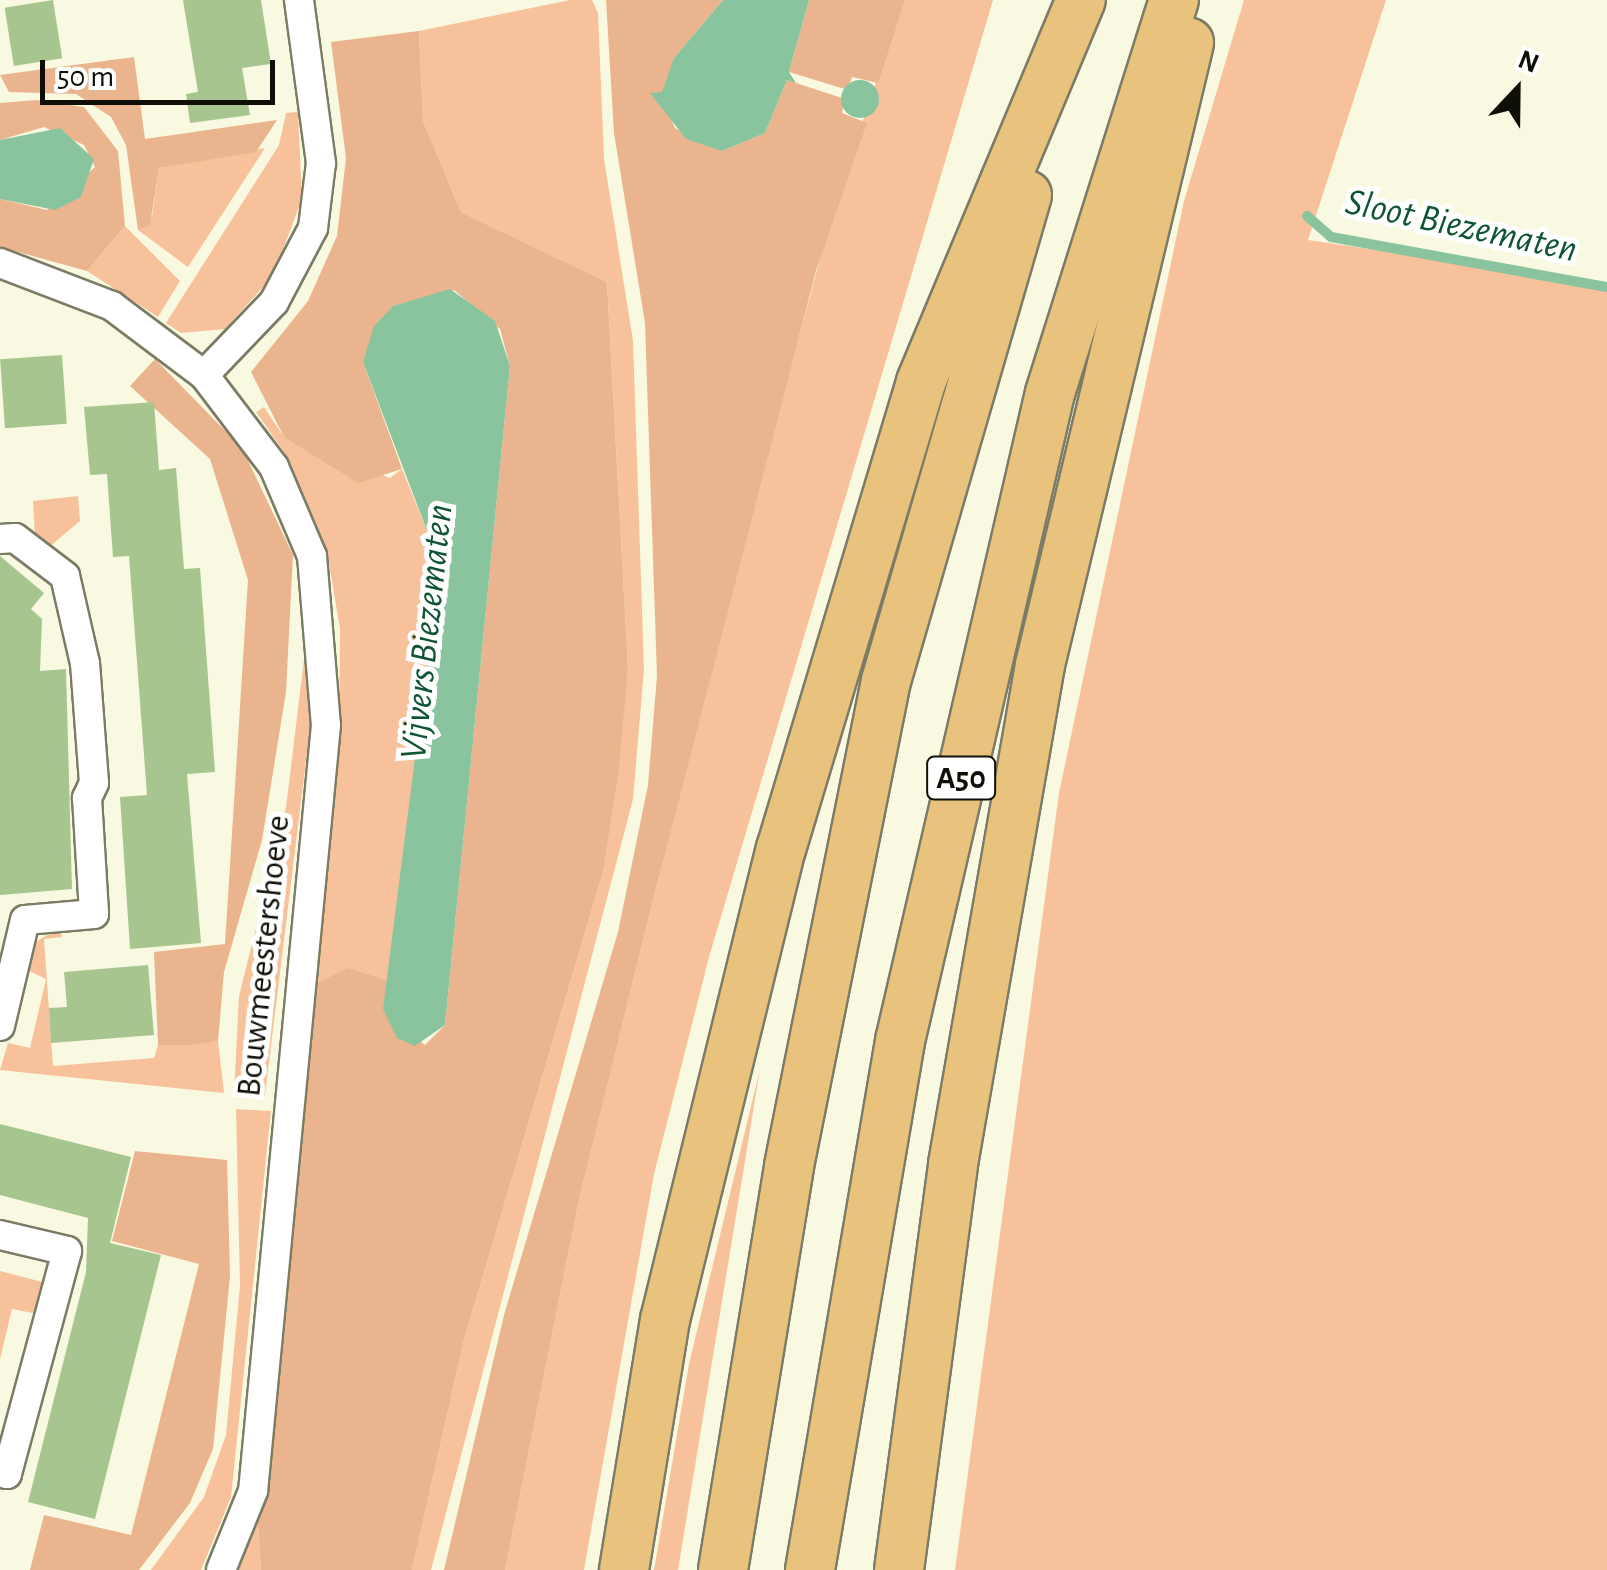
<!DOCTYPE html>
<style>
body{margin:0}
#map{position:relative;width:1607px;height:1570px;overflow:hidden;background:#f9f8e0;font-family:"Alegreya Sans",sans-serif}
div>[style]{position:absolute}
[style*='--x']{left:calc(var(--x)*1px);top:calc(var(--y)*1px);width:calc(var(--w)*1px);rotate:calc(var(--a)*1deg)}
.green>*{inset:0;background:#f7c29b}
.forest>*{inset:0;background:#eab58e}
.water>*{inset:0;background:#89c49f}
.round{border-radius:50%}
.stream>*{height:10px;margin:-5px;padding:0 5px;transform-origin:5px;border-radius:5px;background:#89c49f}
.building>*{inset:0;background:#a7c58f;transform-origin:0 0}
.roads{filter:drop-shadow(2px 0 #7b7b66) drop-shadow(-2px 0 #7b7b66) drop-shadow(0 2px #7b7b66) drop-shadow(0 -2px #7b7b66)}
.street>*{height:28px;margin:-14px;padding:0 14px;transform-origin:14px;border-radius:14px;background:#fff}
.highway>*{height:48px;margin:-24px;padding:0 24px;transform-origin:24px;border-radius:24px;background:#e9c37d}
span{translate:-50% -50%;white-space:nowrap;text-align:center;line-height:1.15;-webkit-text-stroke:10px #fff;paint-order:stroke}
.shield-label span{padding:2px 8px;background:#fff;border:2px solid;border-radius:8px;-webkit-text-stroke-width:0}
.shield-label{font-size:32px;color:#0f0f07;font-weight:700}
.street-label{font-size:35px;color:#0f0f07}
.water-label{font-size:38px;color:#0f5533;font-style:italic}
.north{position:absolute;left:1467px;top:40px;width:100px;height:100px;-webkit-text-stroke:8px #fff;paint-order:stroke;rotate:22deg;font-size:28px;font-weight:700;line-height:40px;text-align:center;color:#0f0f07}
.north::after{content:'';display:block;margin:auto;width:35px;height:45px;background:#0f0f07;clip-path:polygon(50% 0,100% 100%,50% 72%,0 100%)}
.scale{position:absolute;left:40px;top:60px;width:235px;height:45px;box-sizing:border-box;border:5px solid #0f0f07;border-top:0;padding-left:12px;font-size:30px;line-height:35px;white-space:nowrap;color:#0f0f07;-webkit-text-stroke:8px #fff;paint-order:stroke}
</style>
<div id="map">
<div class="green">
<i style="clip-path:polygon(570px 0,592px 0,598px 13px,604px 159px,633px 341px,644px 669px,633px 799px,431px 1570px,412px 1570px,464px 1340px,603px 872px,628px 667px,607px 282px,461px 212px,423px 121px,419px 31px)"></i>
<i style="clip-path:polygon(905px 0,993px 0,709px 957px,654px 1174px,584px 1570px,505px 1570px,580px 1195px,733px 579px,841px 182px)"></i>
<i style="clip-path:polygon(1244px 0,1386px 0,1308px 240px,1607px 284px,1607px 1570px,955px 1570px,1059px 793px,1184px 201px)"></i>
<i style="clip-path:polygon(298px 112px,302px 199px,273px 276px,225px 329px,181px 333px,166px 323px,279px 145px,286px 113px)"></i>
<i style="clip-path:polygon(265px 148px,188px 267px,138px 230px,152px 216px,159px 168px)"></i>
<i style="clip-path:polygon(125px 226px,180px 281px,158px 317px,87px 271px)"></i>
<i style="clip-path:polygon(264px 407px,284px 437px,390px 478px,402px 469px,429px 536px,437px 616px,393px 982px,347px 969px,314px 985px,339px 743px,340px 629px,327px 551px,288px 458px,256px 412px)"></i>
<i style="clip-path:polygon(78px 496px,80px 521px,49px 547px,35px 537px,33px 501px)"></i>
<i style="clip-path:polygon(305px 651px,311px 720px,265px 1095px,234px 1094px,239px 996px,286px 808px)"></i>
<i style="clip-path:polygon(60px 928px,62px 937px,44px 939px,53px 1066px,154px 1058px,158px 1045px,218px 1041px,224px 1093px,0 1070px,8px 1043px,30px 1048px,46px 979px,25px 969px,32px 944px)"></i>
<i style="clip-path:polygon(760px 1069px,678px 1570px,654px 1570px,689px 1364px)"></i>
<i style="clip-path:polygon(236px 1109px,271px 1111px,231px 1497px,201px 1570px,151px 1570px,204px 1497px,226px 1435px,240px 1286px)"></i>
<i style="clip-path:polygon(0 1271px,50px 1284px,43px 1315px,12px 1309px,0 1359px)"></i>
<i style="clip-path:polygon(257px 1511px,261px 1570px,235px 1570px,250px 1538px)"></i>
</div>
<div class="forest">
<i style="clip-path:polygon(606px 0,723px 0,674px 58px,664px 103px,675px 128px,722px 151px,765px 133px,787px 80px,845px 99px,842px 113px,867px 123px,816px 271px,659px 877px,580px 1195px,505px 1570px,444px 1570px,504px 1315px,618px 932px,648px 785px,657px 676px,645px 323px,614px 133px)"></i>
<i style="clip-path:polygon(809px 0,905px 0,878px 83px,852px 77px,848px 90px,789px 72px)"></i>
<i style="clip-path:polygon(419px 31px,423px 121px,461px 212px,607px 282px,628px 667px,619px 768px,603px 872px,464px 1340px,412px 1570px,261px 1570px,257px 1511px,314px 985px,347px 968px,393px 982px,388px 1016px,425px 1045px,445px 1025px,510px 366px,500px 329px,454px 290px,393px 306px,363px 362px,402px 469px,358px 483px,284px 437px,251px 372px,308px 301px,337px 236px,346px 158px,331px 42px)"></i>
<i style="clip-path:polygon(134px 57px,145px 139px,277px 120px,256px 152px,159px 168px,150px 225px,138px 230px,126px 145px,111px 117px,76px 94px,9px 92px,0 75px)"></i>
<i style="clip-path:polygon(37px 100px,84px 107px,118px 151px,125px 226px,87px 271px,0 247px,0 199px,47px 210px,95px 167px,84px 145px,44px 127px,0 140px,0 103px)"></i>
<i style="clip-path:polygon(155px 359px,242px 448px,293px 555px,286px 692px,262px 840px,224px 972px,218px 1041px,189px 1045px,158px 1045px,154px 952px,225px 944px,248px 580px,210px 459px,130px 386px)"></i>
<i style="clip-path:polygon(135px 1151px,227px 1160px,230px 1276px,213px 1449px,190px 1503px,139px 1570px,30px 1570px,44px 1515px,131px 1535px,199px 1264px,112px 1241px)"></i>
</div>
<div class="water">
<i style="clip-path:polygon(723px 0,809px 0,789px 72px,796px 83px,787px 80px,765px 133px,722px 151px,686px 139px,650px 93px,662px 92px,674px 58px)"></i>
<i class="round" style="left:841px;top:80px;width:38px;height:38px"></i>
<i style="clip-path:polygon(60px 128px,94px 159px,81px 197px,55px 210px,0 199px,0 140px)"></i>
<i style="clip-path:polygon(450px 289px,495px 321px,510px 366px,445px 1025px,415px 1046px,397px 1038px,383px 1009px,437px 585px,429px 536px,363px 362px,374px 326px,393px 306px)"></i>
</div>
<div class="stream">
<i style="--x:1307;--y:216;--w:32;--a:41"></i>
<i style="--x:1331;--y:237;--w:280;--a:10.3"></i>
</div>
<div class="building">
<i style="left:53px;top:0;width:59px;height:49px;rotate:81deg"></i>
<i style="clip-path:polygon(183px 0,261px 0,271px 64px,242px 68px,250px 115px,190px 123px,186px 94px,198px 92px)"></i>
<i style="left:62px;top:355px;width:69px;height:62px;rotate:86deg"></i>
<i style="clip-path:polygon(154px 402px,159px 470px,176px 468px,184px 569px,200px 568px,215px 772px,187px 774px,201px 943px,130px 949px,120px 797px,147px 795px,129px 556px,113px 557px,107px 474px,90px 475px,84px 407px)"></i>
<i style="clip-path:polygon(0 556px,44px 593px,31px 609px,42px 619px,40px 671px,66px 669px,72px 889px,0 895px)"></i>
<i style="clip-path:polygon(148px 965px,154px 1035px,51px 1043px,49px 1008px,67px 1007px,64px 972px)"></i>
<i style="clip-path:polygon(0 1124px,131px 1157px,110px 1243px,161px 1255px,95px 1519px,28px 1502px,86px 1272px,88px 1218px,0 1195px)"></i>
</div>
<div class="roads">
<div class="street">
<i style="--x:0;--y:263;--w:120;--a:21"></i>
<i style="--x:112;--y:306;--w:115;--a:36.9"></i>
<i style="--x:204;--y:375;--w:116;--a:52.7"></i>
<i style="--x:274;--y:467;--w:97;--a:66.9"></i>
<i style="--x:312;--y:556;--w:170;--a:85.3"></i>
<i style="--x:326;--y:725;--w:769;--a:95.44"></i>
<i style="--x:253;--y:1491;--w:85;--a:112.1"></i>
<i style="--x:204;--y:375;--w:101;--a:-46.2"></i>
<i style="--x:274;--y:302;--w:84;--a:-62.2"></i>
<i style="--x:313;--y:228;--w:65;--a:-83"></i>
<i style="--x:321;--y:163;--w:164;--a:-97.7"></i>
<i style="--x:0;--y:539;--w:15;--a:-4"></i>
<i style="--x:15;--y:538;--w:63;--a:37.2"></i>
<i style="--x:65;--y:576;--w:89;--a:77.1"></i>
<i style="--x:85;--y:663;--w:120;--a:85.7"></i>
<i style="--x:94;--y:783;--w:17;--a:115"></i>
<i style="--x:87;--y:798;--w:116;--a:86.5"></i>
<i style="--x:94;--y:914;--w:69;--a:175"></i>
<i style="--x:25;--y:920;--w:109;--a:103.3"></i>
<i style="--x:0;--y:1235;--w:69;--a:13.4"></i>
<i style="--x:67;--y:1251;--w:231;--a:105.1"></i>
<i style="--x:7;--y:1474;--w:7;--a:-164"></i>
</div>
<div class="highway">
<i style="--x:624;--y:1570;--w:253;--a:-80.7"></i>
<i style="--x:665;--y:1320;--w:485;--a:-76.2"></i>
<i style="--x:781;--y:849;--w:488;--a:-73.3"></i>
<i style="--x:921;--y:382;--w:414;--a:-67.3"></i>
<i style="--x:723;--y:1570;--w:409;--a:-80.7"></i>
<i style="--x:789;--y:1166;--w:495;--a:-78.7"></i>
<i style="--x:886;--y:681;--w:506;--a:-73.82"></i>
<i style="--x:810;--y:1570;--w:537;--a:-80.34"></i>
<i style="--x:900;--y:1041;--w:665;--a:-76.97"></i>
<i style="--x:1050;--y:393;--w:412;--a:-72.5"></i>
<i style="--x:899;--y:1570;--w:410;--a:-82.4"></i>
<i style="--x:953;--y:1164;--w:507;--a:-80.11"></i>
<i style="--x:1040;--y:665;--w:640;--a:-76.53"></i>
</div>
</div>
<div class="shield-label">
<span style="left:961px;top:778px">A50</span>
</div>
<div class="street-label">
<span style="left:264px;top:956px;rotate:-84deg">Bouwmeestershoeve</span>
</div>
<div class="water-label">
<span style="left:1461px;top:227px;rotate:12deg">Sloot Biezematen</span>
<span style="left:428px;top:632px;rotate:-84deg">Vijvers Biezematen</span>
</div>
<div class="north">N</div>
<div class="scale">50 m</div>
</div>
